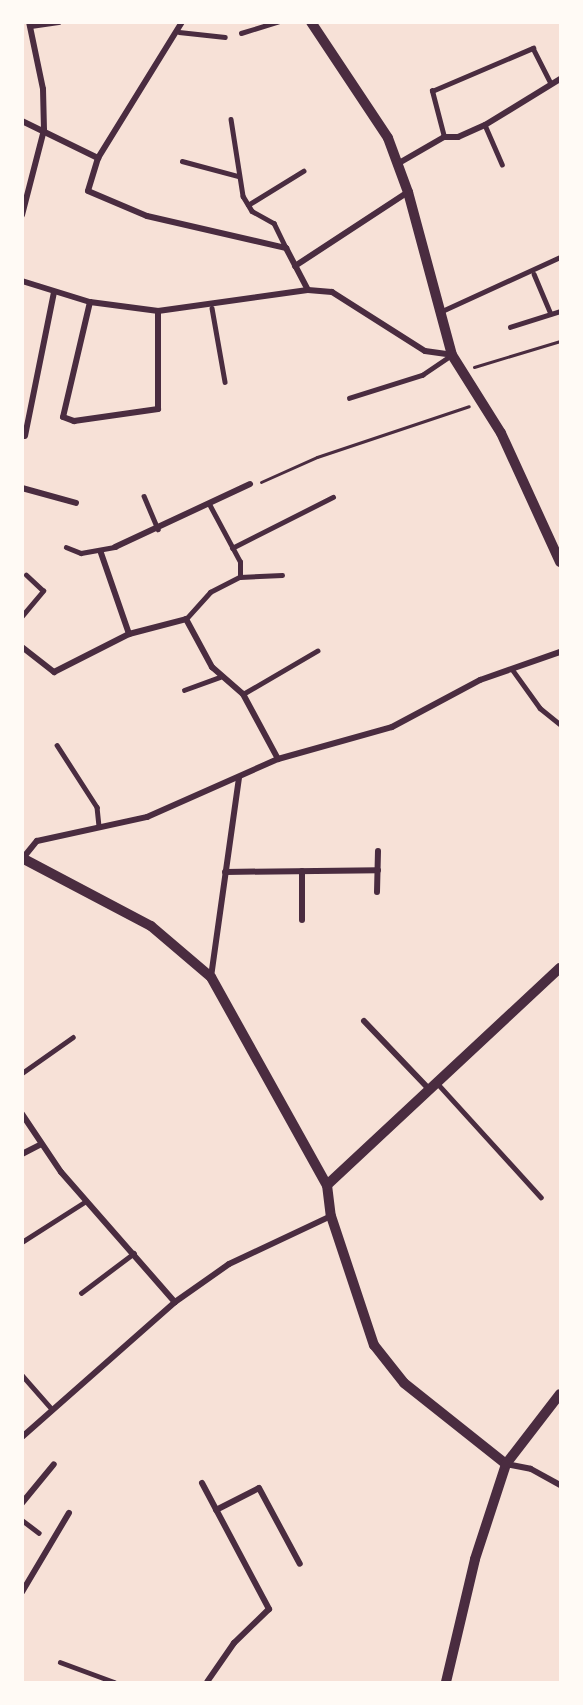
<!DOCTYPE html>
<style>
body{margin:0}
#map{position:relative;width:583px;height:1705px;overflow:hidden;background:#f7e1d7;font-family:Figtree,sans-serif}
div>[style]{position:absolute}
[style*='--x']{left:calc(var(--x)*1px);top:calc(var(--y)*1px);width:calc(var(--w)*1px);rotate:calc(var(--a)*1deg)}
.path>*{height:3px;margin:-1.5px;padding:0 1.5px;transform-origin:1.5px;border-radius:1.5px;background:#4a2c40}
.service>*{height:4.5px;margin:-2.25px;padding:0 2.25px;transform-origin:2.25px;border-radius:2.25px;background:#4a2c40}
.minor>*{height:6px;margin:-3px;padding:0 3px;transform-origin:3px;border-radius:3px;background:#4a2c40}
.tertiary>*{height:10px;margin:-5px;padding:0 5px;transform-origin:5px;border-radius:5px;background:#4a2c40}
span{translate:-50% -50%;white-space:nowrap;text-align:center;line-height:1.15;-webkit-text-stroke:4.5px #fffaf5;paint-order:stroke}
.frame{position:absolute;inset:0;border:24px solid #fffaf5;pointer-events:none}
</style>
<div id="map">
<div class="path">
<i style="--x:474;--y:367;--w:90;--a:-16.8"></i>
<i style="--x:261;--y:482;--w:61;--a:-24.1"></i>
<i style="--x:317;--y:457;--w:160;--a:-18.5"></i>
</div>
<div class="service">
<i style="--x:179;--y:32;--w:46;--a:6.2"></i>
<i style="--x:241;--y:33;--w:38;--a:-17"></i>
<i style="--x:231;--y:119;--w:78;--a:81.1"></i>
<i style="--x:243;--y:196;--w:17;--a:59"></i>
<i style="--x:252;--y:211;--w:25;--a:29"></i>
<i style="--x:274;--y:223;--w:28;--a:64"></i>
<i style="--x:485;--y:125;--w:43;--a:66.4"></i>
<i style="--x:444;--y:137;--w:48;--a:-104.6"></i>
<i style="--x:432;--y:91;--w:110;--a:-23.1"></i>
<i style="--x:533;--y:48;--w:39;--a:63"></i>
<i style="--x:182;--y:161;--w:58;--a:15"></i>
<i style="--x:248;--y:205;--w:65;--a:-31.7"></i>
<i style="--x:534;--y:274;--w:43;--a:67"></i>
<i style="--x:212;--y:308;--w:75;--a:80"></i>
<i style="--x:442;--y:311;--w:130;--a:-24.6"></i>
<i style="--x:510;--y:327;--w:52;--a:-17.7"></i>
<i style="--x:349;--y:398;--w:77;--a:-17.5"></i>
<i style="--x:422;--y:375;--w:36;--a:-34"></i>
<i style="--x:144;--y:496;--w:36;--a:67"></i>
<i style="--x:66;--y:547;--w:16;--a:22"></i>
<i style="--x:81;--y:553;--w:35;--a:-10"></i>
<i style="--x:232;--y:548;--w:113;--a:-26.8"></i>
<i style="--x:240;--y:577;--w:42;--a:-2.7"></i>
<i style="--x:22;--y:616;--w:33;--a:-50"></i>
<i style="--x:43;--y:591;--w:23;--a:-137"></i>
<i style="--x:186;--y:619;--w:36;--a:-48"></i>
<i style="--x:210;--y:592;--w:34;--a:-27"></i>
<i style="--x:240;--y:577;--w:15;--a:-90"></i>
<i style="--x:240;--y:562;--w:64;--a:-118.2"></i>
<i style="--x:512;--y:669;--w:48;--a:54.3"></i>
<i style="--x:540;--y:708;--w:26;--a:39"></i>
<i style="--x:184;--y:690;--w:38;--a:-20"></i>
<i style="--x:243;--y:694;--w:86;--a:-30.2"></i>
<i style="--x:57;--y:745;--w:74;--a:57.2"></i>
<i style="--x:97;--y:807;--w:19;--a:84"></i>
<i style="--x:22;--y:1073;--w:62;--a:-35.2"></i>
<i style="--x:438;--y:1084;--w:153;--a:47.7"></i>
<i style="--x:22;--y:1242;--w:76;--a:-32.6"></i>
<i style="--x:81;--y:1293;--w:66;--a:-37"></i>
<i style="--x:22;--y:1375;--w:45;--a:48.6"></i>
<i style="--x:22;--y:1520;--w:21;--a:37"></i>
<i style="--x:60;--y:1662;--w:58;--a:20.3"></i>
</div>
<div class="minor">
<i style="--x:182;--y:22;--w:160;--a:121.7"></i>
<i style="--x:98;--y:158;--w:34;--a:107"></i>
<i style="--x:88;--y:191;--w:64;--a:23"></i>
<i style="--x:147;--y:216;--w:143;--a:13"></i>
<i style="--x:286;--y:248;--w:47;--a:62.4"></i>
<i style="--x:31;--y:26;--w:28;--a:-8"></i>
<i style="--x:22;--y:121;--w:85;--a:26"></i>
<i style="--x:399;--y:163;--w:52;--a:-30"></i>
<i style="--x:444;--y:137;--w:14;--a:0"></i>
<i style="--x:458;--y:137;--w:30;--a:-24"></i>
<i style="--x:485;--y:125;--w:88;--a:-31.5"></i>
<i style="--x:22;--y:215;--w:88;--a:-75.5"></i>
<i style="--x:44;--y:130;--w:41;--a:-91.4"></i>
<i style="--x:43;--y:89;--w:68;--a:-101.8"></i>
<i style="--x:295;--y:266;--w:135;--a:-33.2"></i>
<i style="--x:22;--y:281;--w:71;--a:17.2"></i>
<i style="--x:90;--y:302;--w:69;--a:7.5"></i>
<i style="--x:158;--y:311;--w:151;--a:-8"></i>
<i style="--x:308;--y:290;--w:24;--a:5"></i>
<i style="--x:332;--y:292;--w:110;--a:32.4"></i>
<i style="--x:425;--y:351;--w:27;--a:8"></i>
<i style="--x:90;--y:302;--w:118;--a:103.2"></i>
<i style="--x:63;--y:417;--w:12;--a:20"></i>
<i style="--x:74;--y:421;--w:85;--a:-8.1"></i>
<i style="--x:158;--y:409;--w:98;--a:-90"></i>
<i style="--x:25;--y:436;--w:147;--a:-78.6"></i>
<i style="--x:22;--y:488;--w:56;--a:15.5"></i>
<i style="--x:115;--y:547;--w:149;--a:-25"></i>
<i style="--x:101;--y:553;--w:86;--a:70.9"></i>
<i style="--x:22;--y:647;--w:41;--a:38"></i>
<i style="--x:54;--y:672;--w:84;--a:-26.9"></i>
<i style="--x:129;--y:634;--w:59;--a:-14.7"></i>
<i style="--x:186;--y:619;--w:55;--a:61.6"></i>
<i style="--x:212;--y:667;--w:41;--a:41.1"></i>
<i style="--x:243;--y:694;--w:74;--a:61.7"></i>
<i style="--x:23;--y:858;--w:22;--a:-51"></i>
<i style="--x:37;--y:841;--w:113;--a:-12.3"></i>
<i style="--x:147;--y:817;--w:143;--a:-23.9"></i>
<i style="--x:278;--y:759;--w:118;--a:-15.7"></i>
<i style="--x:392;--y:727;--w:100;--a:-28.1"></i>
<i style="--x:480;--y:680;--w:85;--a:-19.3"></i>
<i style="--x:302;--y:871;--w:49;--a:90"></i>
<i style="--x:225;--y:872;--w:153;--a:-0.7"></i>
<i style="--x:377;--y:892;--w:41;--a:-88.6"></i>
<i style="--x:211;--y:977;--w:201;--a:-82"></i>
<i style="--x:364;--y:1021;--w:94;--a:46.3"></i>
<i style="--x:22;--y:1114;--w:70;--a:56.1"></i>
<i style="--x:61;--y:1172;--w:173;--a:48.8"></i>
<i style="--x:22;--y:1154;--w:20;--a:-27"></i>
<i style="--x:22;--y:1437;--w:204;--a:-41.4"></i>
<i style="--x:175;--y:1302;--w:66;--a:-35.1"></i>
<i style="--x:229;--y:1264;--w:113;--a:-25.2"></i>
<i style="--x:506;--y:1464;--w:25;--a:11"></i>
<i style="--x:531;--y:1469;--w:33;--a:29"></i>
<i style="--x:202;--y:1483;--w:143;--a:62"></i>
<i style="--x:269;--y:1609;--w:49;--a:135.8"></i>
<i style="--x:234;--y:1643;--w:47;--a:124.7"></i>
<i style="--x:22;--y:1503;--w:50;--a:-50.6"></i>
<i style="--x:216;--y:1510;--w:48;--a:-27.1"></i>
<i style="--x:259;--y:1488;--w:86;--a:61.7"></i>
<i style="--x:22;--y:1592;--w:92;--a:-59.3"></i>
</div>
<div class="tertiary">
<i style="--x:311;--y:22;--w:139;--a:56.4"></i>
<i style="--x:388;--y:138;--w:58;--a:69.7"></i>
<i style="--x:408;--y:192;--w:169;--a:74.9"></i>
<i style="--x:452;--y:355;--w:92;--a:57.9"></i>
<i style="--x:501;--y:433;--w:142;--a:65.4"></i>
<i style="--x:22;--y:858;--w:146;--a:27.8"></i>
<i style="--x:151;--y:926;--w:79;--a:40.4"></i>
<i style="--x:211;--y:977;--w:238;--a:60.9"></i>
<i style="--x:327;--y:1185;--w:31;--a:83"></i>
<i style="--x:331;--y:1216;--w:136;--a:71.6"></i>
<i style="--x:374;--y:1345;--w:48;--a:51.7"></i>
<i style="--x:404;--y:1383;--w:130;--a:38.5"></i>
<i style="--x:327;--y:1185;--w:318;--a:-43"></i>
<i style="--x:446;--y:1682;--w:126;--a:-76.7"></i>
<i style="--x:475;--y:1559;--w:100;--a:-71.9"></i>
<i style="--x:506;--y:1464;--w:88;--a:-52.4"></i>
</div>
<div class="frame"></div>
</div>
